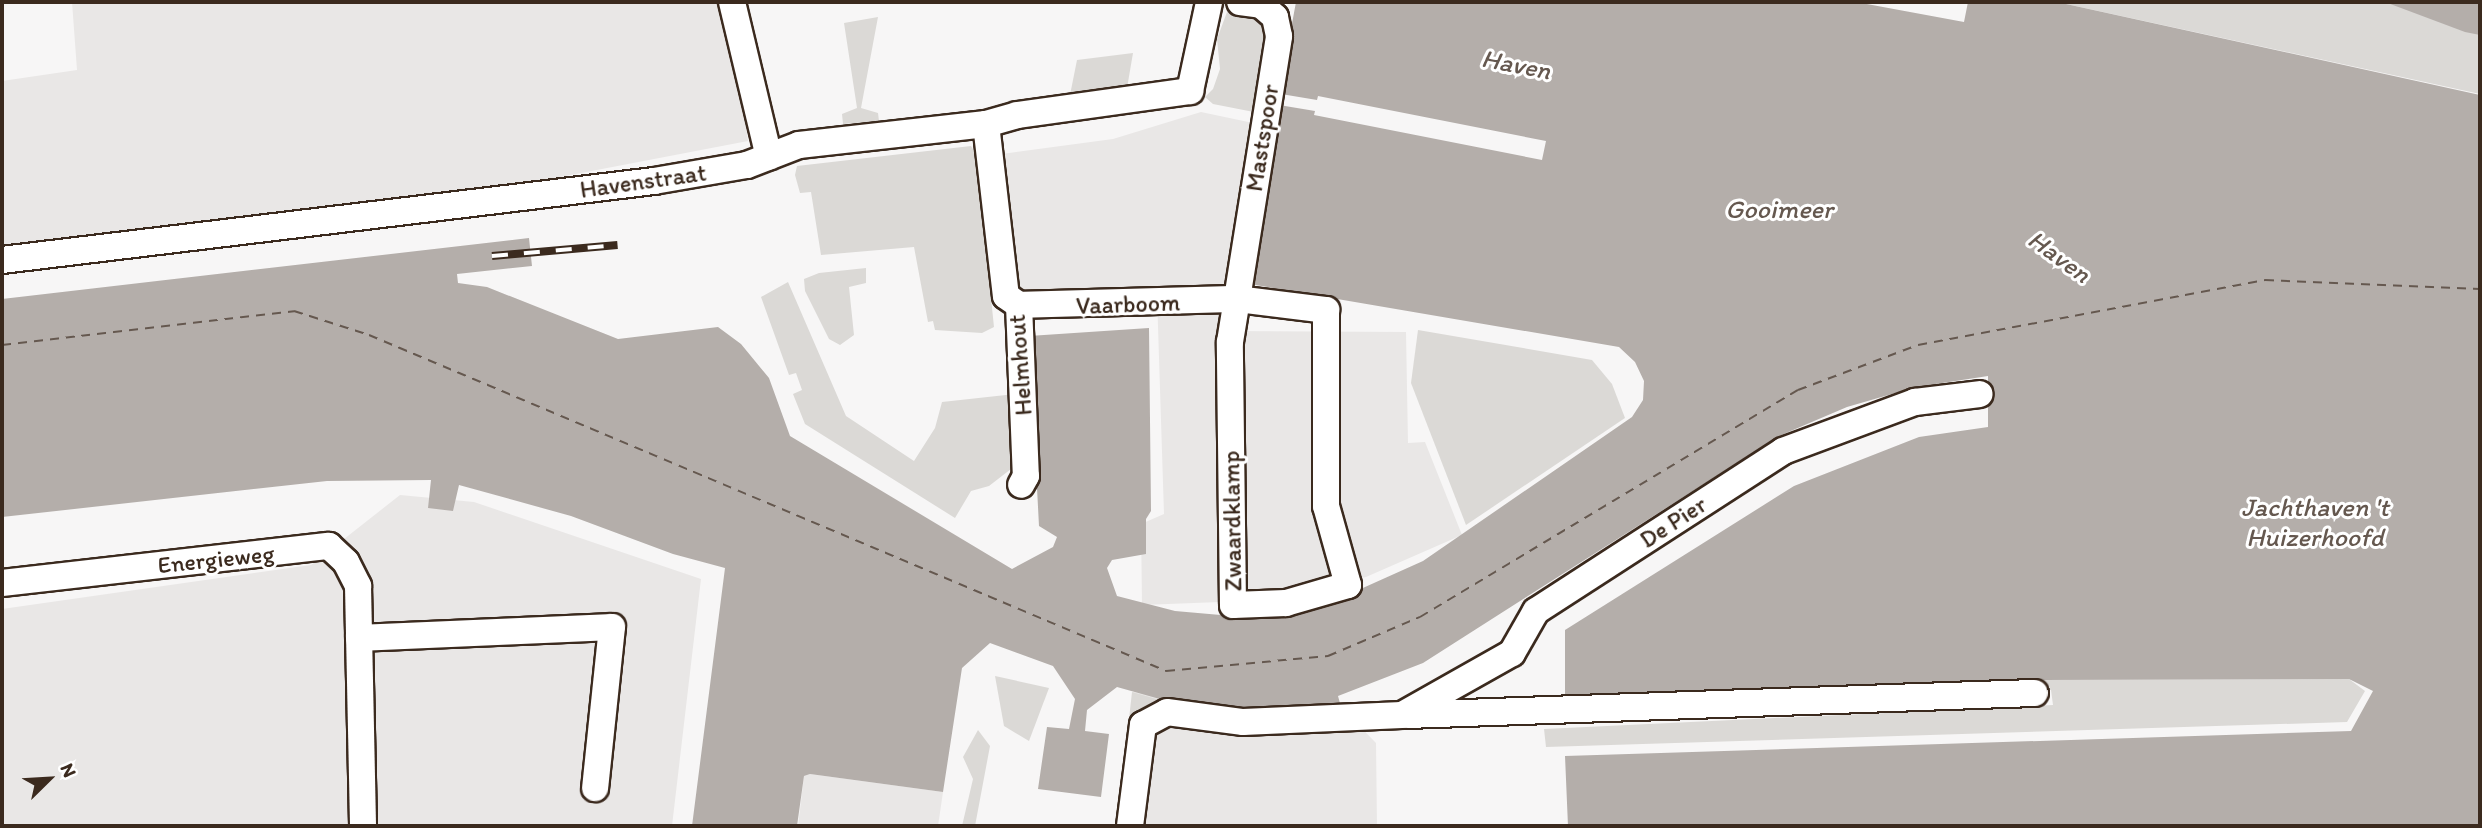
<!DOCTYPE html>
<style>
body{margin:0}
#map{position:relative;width:2482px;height:828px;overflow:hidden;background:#f7f6f6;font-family:Itim,sans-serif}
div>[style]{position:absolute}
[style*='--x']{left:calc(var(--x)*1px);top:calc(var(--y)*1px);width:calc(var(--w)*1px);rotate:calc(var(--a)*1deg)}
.built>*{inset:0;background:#e9e7e6}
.green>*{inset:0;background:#dbd9d6}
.water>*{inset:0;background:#b4aeaa}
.pier>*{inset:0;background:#f7f6f6}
.ferry>*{height:2px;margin-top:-1px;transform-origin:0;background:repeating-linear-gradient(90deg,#65584f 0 9px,transparent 0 16px)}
.roads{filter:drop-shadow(2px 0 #3b2a1e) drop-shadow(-2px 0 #3b2a1e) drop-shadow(0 2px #3b2a1e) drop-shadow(0 -2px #3b2a1e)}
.street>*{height:26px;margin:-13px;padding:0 13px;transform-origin:13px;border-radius:13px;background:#fff}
.rail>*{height:8px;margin-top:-4px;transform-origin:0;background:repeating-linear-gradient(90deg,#fff 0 16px,#3b2a1e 0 32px);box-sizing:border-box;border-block:2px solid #3b2a1e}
span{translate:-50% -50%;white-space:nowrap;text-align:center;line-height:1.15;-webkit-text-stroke:6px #fff;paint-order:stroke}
.street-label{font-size:24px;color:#3b2a1e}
.water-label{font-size:26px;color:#65584f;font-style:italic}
.frame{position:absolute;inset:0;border:4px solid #3b2a1e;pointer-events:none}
.north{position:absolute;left:14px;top:744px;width:70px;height:70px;-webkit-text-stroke:5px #fff;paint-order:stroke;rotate:66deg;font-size:19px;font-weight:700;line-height:28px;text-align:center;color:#3b2a1e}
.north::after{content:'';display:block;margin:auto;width:24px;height:32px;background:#3b2a1e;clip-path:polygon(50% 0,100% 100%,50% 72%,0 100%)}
</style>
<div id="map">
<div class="built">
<i style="clip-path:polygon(72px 2px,728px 2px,748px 141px,326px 222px,2px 260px,2px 81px,77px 70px)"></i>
<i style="clip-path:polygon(1201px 112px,1272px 127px,1225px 331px,1406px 332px,1408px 443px,1425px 442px,1462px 535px,1366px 577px,1272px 600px,1142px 605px,1141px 524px,1164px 514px,1157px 295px,1016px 309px,1002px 154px,1113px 139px)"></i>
<i style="clip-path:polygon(400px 495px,474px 502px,701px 579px,672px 826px,2px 826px,2px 609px,311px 565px)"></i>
<i style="clip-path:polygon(1133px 692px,1341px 707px,1376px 743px,1377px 826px,1116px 826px)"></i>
<i style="clip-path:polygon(810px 774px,943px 792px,938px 826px,798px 826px,804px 776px)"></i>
</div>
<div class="green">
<i style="clip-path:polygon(2057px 2px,2428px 2px,2480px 17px,2480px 94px)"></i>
<i style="clip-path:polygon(1227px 12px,1259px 21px,1267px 29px,1259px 113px,1213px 104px,1205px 97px,1213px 89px,1220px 69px,1217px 39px)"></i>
<i style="clip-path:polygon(878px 17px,861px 108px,878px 113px,879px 121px,843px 124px,842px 114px,857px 108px,844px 23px)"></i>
<i style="clip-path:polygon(1133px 53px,1126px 94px,1069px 100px,1077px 60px)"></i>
<i style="clip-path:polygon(971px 146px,976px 154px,994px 327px,982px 333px,935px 330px,933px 321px,928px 322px,914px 247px,821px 255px,811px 192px,800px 193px,795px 175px,797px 166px)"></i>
<i style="clip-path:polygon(866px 268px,866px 283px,849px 287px,854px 335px,840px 345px,829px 339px,805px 291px,804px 279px,819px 273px)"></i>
<i style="clip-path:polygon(788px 282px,846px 416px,914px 461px,935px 428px,942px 402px,1015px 394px,1017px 453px,1011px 469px,989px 486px,971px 491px,955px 518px,805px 424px,793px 394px,802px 390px,796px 373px,789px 375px,761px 297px)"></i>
<i style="clip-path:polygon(1418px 330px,1592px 360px,1612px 384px,1625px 418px,1466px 525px,1411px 383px)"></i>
<i style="clip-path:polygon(995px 676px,1049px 688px,1029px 741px,1004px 726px)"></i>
<i style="clip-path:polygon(2349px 679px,2365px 691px,2347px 722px,1546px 747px,1544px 729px,2053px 705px,2051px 690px,2041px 691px,2040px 680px)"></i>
<i style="clip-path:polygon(1132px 692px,1167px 702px,1146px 709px,1128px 728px)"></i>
<i style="clip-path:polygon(978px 730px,990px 746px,975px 826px,962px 826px,973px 779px,963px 757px)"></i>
</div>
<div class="water">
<i style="clip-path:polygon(1296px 2px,1856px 2px,1964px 22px,1968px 2px,2057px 2px,2480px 95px,2480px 826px,1568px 826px,1565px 756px,2351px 731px,2373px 691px,2349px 679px,2040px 680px,1565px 700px,1565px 630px,1794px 486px,1919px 437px,1988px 427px,1988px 376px,1916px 387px,1847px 407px,1779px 436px,1423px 663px,1338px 696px,1341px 707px,1192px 708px,1117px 687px,1087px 710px,1085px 731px,1109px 734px,1101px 797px,1038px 789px,1047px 727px,1069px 729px,1075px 699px,1053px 666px,990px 643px,962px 668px,943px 792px,810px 774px,804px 776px,797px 826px,692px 826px,725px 568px,673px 554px,571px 516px,459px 485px,453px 511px,428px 508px,431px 480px,327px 481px,2px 517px,2px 299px,529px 238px,532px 266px,457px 274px,458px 283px,487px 287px,618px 339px,718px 327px,741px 344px,769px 378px,790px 436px,1012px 569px,1053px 547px,1057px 537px,1039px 526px,1029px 336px,1149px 328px,1151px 511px,1146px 519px,1146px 554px,1112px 560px,1107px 568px,1117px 596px,1175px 611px,1232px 616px,1345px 596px,1423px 561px,1632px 417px,1643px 400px,1644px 381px,1635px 362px,1619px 347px,1244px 283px)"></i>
<i style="clip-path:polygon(2385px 2px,2480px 2px,2480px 35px,2465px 32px)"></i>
</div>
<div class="pier">
<i style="clip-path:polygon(1281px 94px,1317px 100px,1318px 96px,1546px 141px,1542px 160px,1314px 115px,1315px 111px,1279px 105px)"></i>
</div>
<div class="ferry">
<i style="--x:2;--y:345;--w:294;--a:-6.6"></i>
<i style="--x:294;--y:311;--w:79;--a:17.7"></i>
<i style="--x:369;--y:335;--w:865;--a:22.86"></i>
<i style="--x:1166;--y:671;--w:163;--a:-5.3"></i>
<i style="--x:1328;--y:656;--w:100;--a:-23"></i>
<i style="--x:1420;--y:617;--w:441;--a:-31"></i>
<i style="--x:1798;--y:390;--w:128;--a:-20.6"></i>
<i style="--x:1918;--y:345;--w:353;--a:-10.6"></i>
<i style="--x:2265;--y:280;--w:215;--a:2.4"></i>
</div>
<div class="roads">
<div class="street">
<i style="--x:732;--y:2;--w:159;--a:76.6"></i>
<i style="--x:986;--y:124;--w:173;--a:83.4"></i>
<i style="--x:1006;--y:296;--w:16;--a:35"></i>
<i style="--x:1019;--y:305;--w:171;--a:87.7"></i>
<i style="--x:1026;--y:476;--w:10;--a:119"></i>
<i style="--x:2;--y:260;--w:657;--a:-6.91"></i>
<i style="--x:654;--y:181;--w:94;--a:-9.8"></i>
<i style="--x:747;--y:165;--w:56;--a:-21"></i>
<i style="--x:799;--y:145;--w:188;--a:-6.4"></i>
<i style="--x:986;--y:124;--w:32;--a:-16"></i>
<i style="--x:1017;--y:115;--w:175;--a:-7.9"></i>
<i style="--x:1190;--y:91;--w:91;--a:-77.9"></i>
<i style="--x:1237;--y:299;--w:90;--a:7"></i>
<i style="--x:1326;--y:310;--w:196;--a:90"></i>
<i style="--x:1326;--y:506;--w:82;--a:74.4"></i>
<i style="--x:1348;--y:585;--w:65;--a:163.8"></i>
<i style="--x:1286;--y:603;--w:53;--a:177.8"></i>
<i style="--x:1233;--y:605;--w:263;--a:-90.7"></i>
<i style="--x:1230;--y:342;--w:44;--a:-80.8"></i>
<i style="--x:1019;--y:305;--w:218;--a:-1.6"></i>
<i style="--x:1237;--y:299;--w:266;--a:-80.9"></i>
<i style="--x:1279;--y:36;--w:19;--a:-102"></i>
<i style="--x:1275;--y:17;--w:18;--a:-139"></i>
<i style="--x:1261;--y:5;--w:21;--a:-172"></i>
<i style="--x:2;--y:583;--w:329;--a:-6.5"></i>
<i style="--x:329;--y:546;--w:23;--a:43"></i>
<i style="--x:346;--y:562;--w:27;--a:63"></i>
<i style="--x:358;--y:586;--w:240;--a:88.8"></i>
<i style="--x:359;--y:638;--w:253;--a:-2.5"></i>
<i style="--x:612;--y:627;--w:162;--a:96"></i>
<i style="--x:1407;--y:715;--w:628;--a:-2.01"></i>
<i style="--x:1130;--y:826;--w:102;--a:-82.7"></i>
<i style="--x:1143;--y:725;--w:27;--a:-28"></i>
<i style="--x:1167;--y:712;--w:77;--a:7.5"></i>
<i style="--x:1243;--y:722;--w:159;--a:-2.5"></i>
<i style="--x:1402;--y:715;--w:126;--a:-29.4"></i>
<i style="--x:1512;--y:653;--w:48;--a:-60.3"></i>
<i style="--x:1536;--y:611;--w:294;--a:-32.9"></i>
<i style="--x:1783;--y:451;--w:141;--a:-20.4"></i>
<i style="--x:1915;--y:402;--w:65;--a:-7"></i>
</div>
</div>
<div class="rail">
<i style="--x:492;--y:256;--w:126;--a:-5"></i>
</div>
<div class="street-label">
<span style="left:1262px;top:138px;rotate:-81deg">Mastspoor</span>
<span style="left:643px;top:181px;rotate:-8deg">Havenstraat</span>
<span style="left:1128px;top:304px;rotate:-2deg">Vaarboom</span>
<span style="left:1020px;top:365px;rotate:-94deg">Helmhout</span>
<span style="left:1232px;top:521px;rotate:-91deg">Zwaardklamp</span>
<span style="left:1673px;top:522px;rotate:-33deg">De Pier</span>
<span style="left:216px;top:559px;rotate:-6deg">Energieweg</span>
</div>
<div class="water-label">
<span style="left:1516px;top:65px;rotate:11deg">Haven</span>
<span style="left:1779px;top:210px">Gooimeer</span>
<span style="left:2059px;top:257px;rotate:36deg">Haven</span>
<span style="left:2315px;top:523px">Jachthaven 't<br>Huizerhoofd</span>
</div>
<div class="frame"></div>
<div class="north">N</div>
</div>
